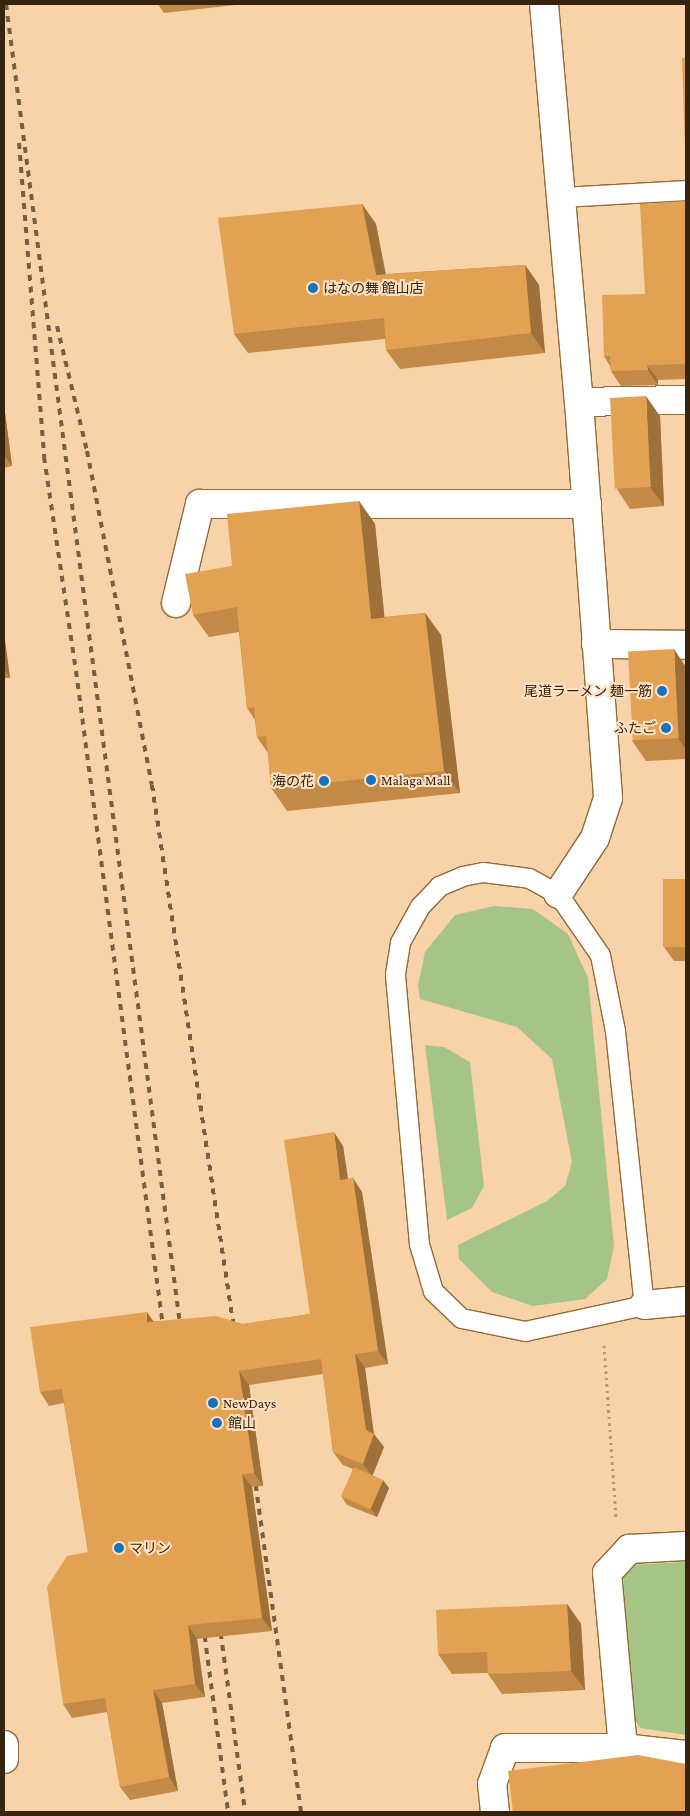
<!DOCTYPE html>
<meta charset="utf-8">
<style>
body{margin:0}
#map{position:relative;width:690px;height:1816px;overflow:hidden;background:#f8d2a8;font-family:"Crimson Pro","Noto Sans JP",serif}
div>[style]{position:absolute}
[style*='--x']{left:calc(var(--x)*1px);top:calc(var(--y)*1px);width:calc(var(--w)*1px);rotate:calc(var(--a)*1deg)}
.green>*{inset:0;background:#a7c487}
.path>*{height:3px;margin-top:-1.5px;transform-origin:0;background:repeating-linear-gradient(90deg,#b79875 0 2.5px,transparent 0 6.5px)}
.roads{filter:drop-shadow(1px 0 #946936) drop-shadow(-1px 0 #946936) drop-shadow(0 1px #946936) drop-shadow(0 -1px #946936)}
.service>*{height:19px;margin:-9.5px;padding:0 9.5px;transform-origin:9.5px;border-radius:9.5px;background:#fff}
.minor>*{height:28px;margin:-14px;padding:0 14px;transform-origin:14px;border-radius:14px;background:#fff}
.tertiary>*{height:28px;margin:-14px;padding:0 14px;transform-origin:14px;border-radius:14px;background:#fff}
.rail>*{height:4px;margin-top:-2px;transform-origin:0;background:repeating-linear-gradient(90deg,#785f43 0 6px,transparent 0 12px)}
.wall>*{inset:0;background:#c38a47}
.shaded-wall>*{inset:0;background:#9f713a}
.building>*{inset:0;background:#e3a153;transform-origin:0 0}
.dots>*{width:14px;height:14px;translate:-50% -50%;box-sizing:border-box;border:2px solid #fee1c2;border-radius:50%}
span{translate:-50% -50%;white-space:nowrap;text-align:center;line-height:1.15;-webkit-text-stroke:4px #fee1c2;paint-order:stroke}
.poi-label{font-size:14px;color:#36240f}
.left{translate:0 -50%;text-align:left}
.right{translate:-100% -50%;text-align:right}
.frame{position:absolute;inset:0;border:5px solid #36240f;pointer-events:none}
</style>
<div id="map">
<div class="green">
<i style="clip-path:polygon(494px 906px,533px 909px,568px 934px,588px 978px,614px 1246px,607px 1279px,585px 1299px,533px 1306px,492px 1292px,459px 1259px,458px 1245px,547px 1201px,565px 1186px,572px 1162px,552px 1059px,517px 1027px,420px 999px,418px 986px,425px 952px,455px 915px)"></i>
<i style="clip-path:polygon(425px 1045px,444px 1047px,470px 1062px,484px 1186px,472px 1208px,447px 1220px)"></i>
<i style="clip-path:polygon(686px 1562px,686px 1735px,640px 1728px,634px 1718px,623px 1576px,629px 1565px)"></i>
</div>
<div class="path">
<i style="--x:604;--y:1345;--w:173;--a:86"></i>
</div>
<div class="roads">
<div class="service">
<i style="--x:562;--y:197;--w:124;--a:-3.2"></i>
<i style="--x:483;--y:872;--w:46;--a:7.4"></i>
<i style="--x:529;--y:878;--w:33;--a:29"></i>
<i style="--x:558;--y:894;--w:74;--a:55.5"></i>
<i style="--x:600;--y:955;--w:77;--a:78.8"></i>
<i style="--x:615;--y:1031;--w:276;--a:84"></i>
<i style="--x:644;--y:1305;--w:122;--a:167.7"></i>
<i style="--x:525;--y:1331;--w:65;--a:-168.5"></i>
<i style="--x:461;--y:1318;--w:39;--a:-136"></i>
<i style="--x:433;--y:1291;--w:49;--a:-106.6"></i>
<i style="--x:419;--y:1244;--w:271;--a:-95.1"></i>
<i style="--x:395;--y:974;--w:32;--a:-81"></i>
<i style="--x:400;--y:942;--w:41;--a:-60.9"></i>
<i style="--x:420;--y:906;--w:28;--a:-46"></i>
<i style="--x:439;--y:886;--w:25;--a:-23"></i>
<i style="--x:462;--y:876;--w:21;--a:-11"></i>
</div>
<div class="minor">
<i style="--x:544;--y:4;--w:400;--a:85"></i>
<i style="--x:579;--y:402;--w:397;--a:85.8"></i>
<i style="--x:608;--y:798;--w:42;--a:108"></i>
<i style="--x:595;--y:838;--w:67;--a:123.5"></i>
<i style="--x:579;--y:402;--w:107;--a:-1.1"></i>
<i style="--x:176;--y:603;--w:102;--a:-76.4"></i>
<i style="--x:200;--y:504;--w:387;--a:0"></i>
<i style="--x:596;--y:644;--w:90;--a:0.6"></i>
<i style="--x:4;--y:1745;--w:14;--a:90"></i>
<i style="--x:623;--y:1748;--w:176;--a:-95.2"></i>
<i style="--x:607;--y:1573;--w:33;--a:-47"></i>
<i style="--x:629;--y:1549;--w:57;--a:-3"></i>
<i style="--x:495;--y:1812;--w:28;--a:-96"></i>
<i style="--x:492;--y:1784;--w:38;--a:-70"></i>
<i style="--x:505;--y:1748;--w:118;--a:0"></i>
<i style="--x:623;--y:1748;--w:63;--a:6.3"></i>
</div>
<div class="tertiary">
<i style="--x:644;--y:1305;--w:42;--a:-5.4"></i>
</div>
</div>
<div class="rail">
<i style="--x:6;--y:4;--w:1339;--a:82.49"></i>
<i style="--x:19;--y:143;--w:315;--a:85.4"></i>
<i style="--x:44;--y:457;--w:216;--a:81.5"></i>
<i style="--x:76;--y:671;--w:669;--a:82.44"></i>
<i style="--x:57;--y:326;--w:129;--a:76.5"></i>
<i style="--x:87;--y:451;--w:340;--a:79"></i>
<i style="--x:152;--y:785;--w:556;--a:81.42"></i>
<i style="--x:254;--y:1473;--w:342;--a:82.1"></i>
<i style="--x:219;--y:1621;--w:193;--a:82.2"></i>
<i style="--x:203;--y:1624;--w:190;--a:82.4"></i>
</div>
<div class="wall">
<i style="clip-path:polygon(158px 4px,244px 4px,164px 13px)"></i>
<i style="clip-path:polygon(686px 201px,686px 379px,658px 380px,658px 385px,621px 386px,611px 371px,610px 366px,604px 356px,645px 294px)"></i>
<i style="clip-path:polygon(362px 204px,376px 224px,386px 274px,525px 265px,539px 285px,545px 353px,400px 369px,386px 350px,385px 339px,248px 353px,234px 334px)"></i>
<i style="clip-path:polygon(4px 405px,12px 466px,4px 468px)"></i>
<i style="clip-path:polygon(660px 416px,664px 506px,630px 509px,617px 489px)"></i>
<i style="clip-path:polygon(359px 501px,375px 524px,384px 617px,425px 613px,441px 635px,460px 793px,287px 811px,271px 788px,268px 753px,257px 737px,255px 720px,247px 708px,239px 632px,209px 637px,193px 615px,232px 566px)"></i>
<i style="clip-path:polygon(4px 633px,10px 678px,4px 678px)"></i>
<i style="clip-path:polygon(686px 667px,686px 759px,646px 761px,632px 741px)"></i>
<i style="clip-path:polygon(686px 879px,686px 961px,674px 961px,664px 947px)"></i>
<i style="clip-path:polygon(343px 1146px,348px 1179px,362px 1192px,388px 1364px,365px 1368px,374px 1434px,384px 1447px,372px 1475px,389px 1488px,377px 1517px,347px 1505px,342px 1497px,353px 1469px,343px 1465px,333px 1452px,323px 1374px,249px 1385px,263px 1486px,252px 1487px,272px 1631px,197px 1639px,205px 1697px,162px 1703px,178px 1791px,130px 1800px,120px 1787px,107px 1712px,72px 1718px,63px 1704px,88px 1552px,64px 1403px,49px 1406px,40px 1392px,154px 1321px,243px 1324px,310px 1314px)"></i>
<i style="clip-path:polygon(567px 1604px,581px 1624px,585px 1690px,502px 1694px,488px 1674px,488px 1673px,452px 1674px,438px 1654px)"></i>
</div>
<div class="shaded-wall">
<i style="clip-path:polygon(362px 204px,376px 224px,389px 295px,376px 275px)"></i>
<i style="clip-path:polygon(525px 265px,539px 285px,545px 353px,531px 333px)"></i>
<i style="clip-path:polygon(647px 365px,658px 380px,658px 385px,648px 370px)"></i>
<i style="clip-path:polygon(646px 396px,660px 416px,664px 506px,650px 487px)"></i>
<i style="clip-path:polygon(4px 405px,12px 466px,4px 455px)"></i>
<i style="clip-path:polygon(359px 501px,375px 524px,387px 641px,371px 619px)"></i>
<i style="clip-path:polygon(425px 613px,441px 635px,460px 793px,444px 771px)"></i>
<i style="clip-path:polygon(4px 633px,10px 678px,4px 669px)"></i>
<i style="clip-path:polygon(674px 649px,686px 667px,686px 750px,678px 738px)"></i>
<i style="clip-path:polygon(334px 1132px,343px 1146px,350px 1193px,340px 1180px)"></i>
<i style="clip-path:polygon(353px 1178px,362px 1192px,388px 1364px,378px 1351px)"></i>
<i style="clip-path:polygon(147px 1312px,156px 1325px,147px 1322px)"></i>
<i style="clip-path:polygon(355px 1354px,365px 1368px,374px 1436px,374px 1434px,384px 1447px,372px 1477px,363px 1464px,366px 1430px)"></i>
<i style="clip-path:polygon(239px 1371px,249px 1385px,263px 1486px,254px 1473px)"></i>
<i style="clip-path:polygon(242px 1474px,252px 1487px,272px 1631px,262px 1618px)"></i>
<i style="clip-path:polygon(383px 1480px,389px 1488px,377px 1517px,371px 1509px)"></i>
<i style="clip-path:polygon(567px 1604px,581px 1624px,585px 1690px,571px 1671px)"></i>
<i style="clip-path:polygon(188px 1625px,197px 1639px,205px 1697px,195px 1684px)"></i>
<i style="clip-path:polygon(153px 1690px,162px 1703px,178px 1791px,169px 1777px)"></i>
</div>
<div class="building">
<i style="clip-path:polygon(682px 58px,686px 58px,686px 151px,685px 151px)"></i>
<i style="clip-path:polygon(686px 201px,686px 364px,647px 365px,648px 370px,611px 371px,610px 356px,604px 356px,602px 295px,645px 294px,640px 204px)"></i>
<i style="clip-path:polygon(362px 204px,376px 275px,525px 265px,531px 333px,386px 350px,384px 318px,234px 334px,218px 218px)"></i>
<i style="left:646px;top:396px;width:91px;height:36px;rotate:87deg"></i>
<i style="clip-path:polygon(359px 501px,371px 619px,425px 613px,444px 771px,271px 788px,266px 736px,257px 737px,254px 707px,247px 708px,237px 607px,193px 615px,185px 574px,232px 566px,227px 514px)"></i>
<i style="left:674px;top:649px;width:89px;height:46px;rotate:87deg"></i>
<i style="left:663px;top:879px;width:23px;height:68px"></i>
<i style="clip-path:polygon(334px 1132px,340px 1180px,353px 1178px,378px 1351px,355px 1354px,366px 1430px,374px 1434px,363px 1464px,333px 1452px,321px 1359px,239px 1371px,254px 1473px,242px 1474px,262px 1618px,188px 1625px,195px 1684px,153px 1690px,169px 1777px,120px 1787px,105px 1698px,63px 1704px,47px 1587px,67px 1556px,88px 1552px,62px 1389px,40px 1392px,30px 1327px,147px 1312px,147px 1322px,216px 1316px,243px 1324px,310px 1314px,284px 1140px)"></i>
<i style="left:354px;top:1467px;width:32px;height:32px;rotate:24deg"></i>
<i style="clip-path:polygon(567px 1604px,571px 1671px,488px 1674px,487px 1652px,438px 1654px,436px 1610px)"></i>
<i style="clip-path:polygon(638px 1755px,686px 1764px,686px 1812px,513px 1812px,508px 1771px)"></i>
</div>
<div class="dots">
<i style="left:313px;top:288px;background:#1274c0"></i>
<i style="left:662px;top:691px;background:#1274c0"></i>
<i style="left:666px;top:728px;background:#1274c0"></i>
<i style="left:371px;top:780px;background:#1274c0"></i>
<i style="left:324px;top:781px;background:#1274c0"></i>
<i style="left:213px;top:1403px;background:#1274c0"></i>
<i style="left:217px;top:1423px;background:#1274c0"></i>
<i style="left:119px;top:1548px;background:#1274c0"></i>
</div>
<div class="poi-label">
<span class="left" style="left:323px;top:288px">はなの舞 館山店</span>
<span class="right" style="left:652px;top:691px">尾道ラーメン 麺一筋</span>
<span class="right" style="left:656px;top:728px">ふたご</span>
<span class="left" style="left:381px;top:780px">Malaga Mall</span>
<span class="right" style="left:314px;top:781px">海の花</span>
<span class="left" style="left:223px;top:1403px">NewDays</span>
<span class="left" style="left:228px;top:1423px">館山</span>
<span class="left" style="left:129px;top:1548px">マリン</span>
</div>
<div class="frame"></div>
</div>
